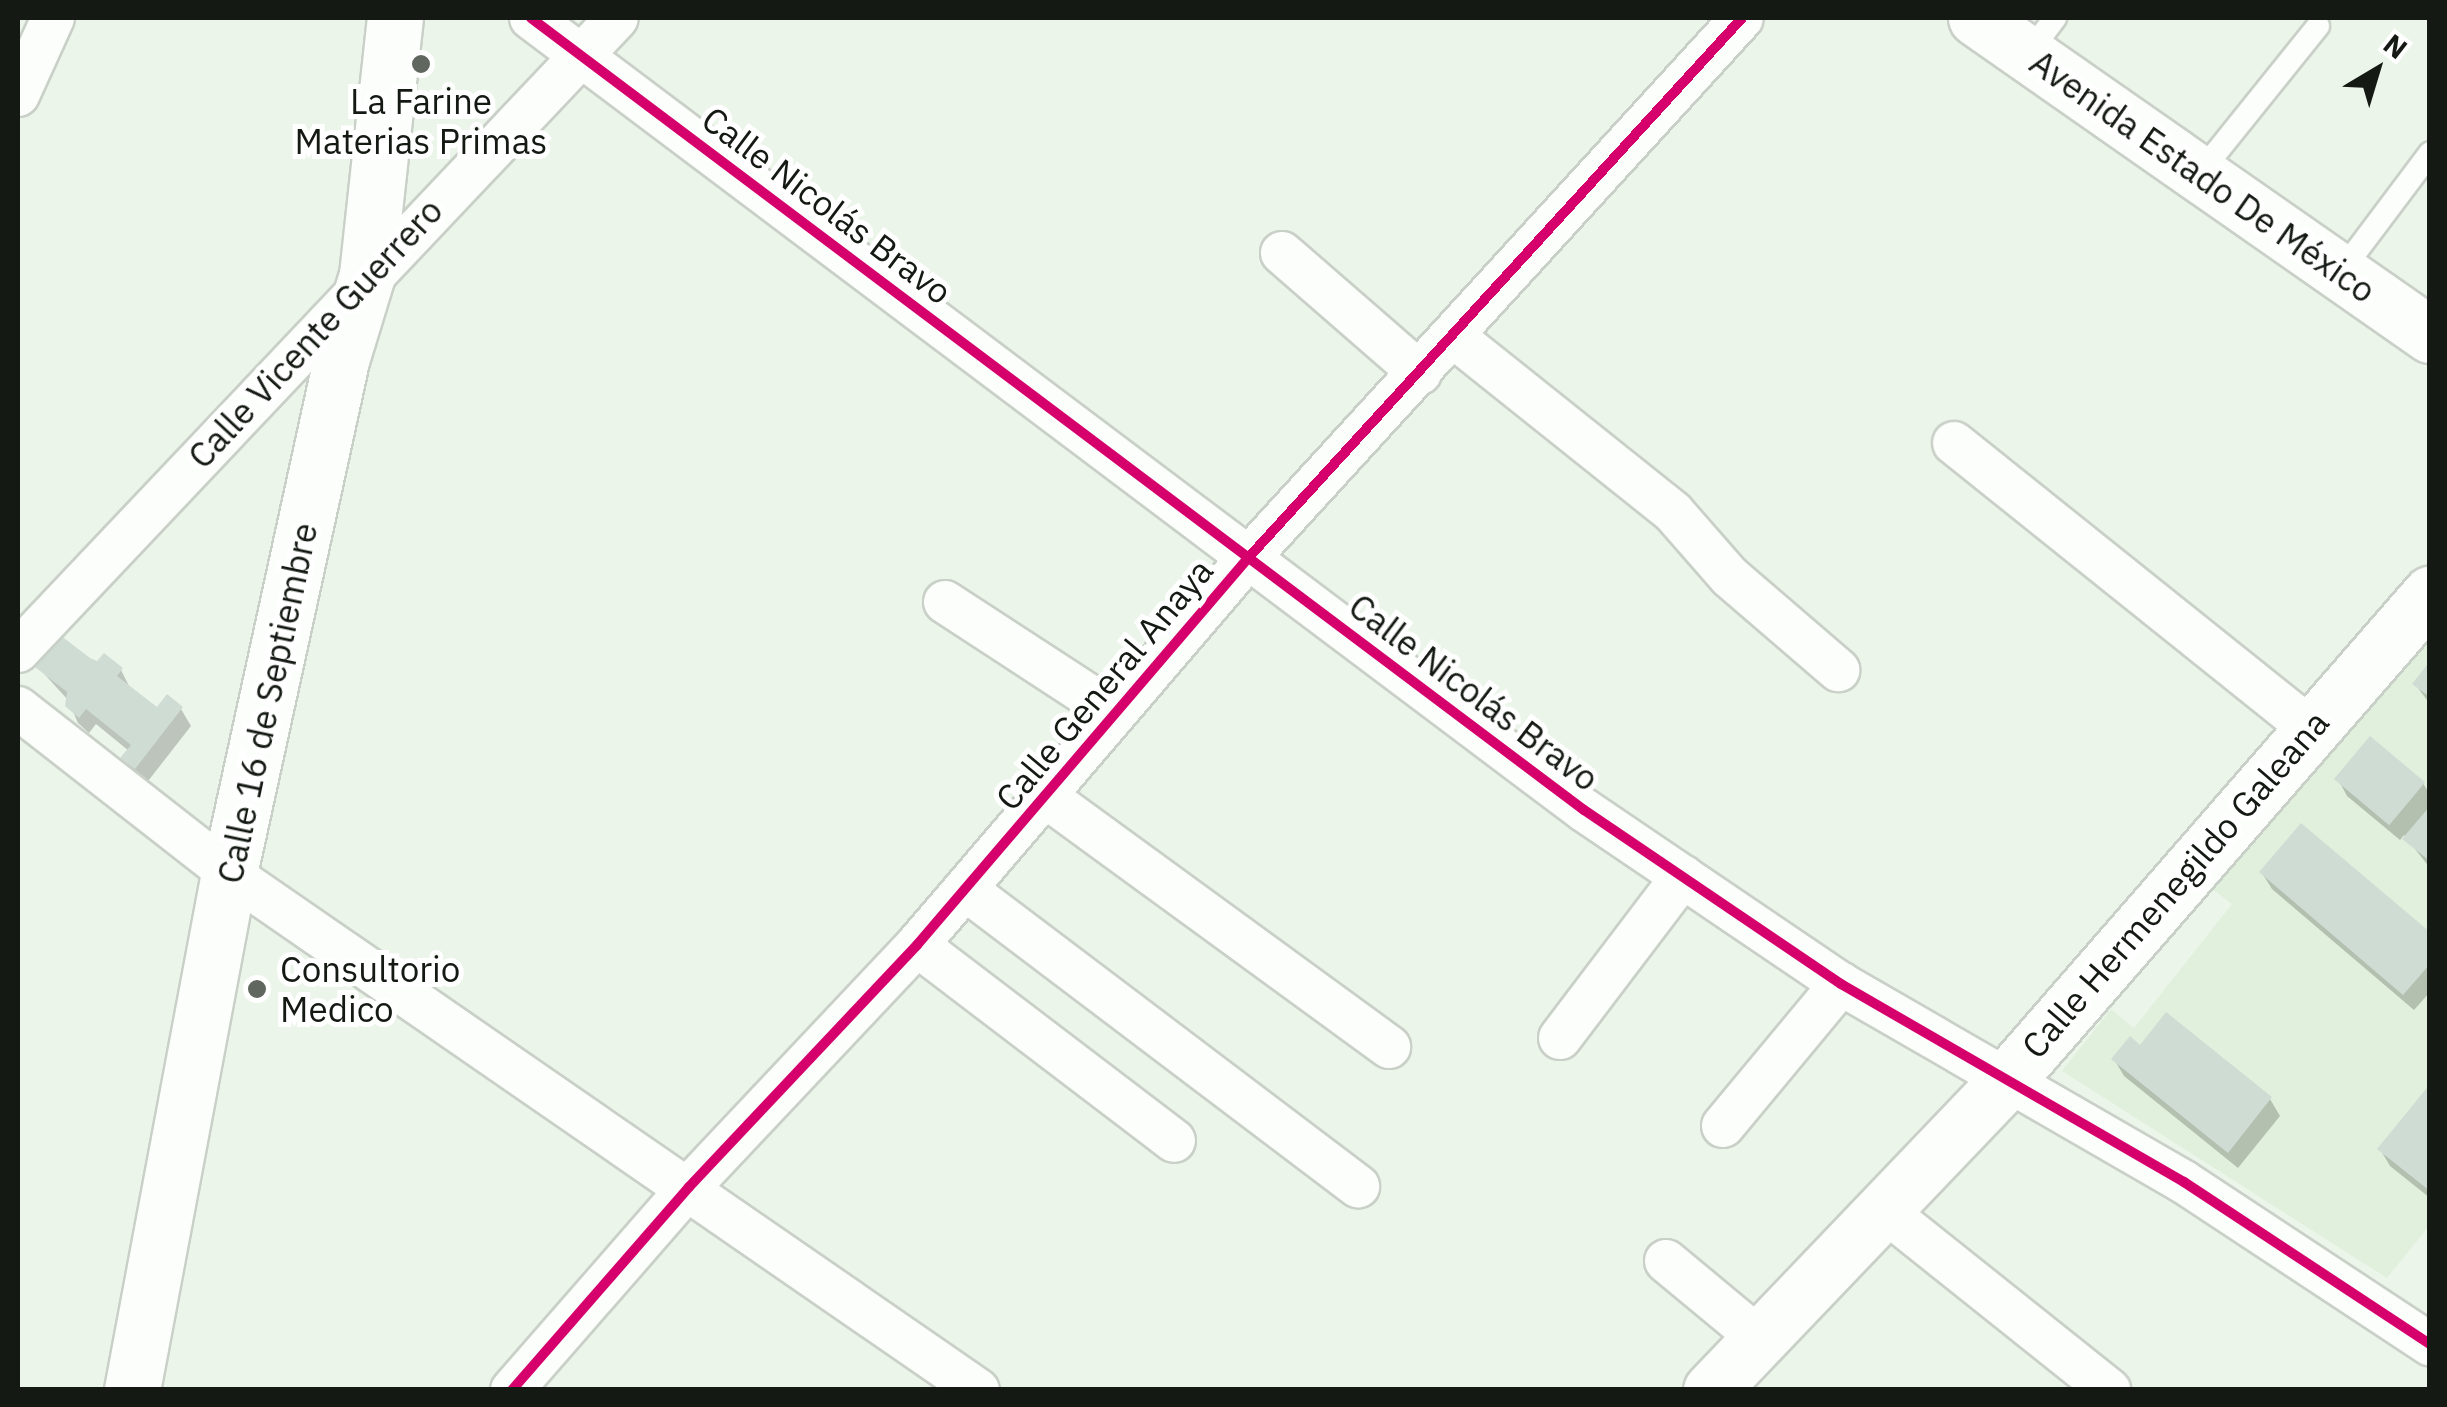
<!DOCTYPE html>
<meta charset="utf-8">
<style>
body{margin:0}
#map{position:relative;width:2447px;height:1407px;overflow:hidden;background:#ecf5ea;font-family:"IBM Plex Sans",sans-serif}
div>[style]{position:absolute}
[style*='--x']{left:calc(var(--x)*1px);top:calc(var(--y)*1px);width:calc(var(--w)*1px);rotate:calc(var(--a)*1deg)}
.built>*{inset:0;background:#e0f0dd}
.shadow>*{inset:0;background:#0003}
.building>*{inset:0;background:#cfdcd4;transform-origin:0 0}
.roads{filter:drop-shadow(2px 0 #c9d0c7) drop-shadow(-2px 0 #c9d0c7) drop-shadow(0 2px #c9d0c7) drop-shadow(0 -2px #c9d0c7)}
.lane>*{height:22px;margin:-11px;padding:0 11px;transform-origin:11px;border-radius:11px;background:#fcfefc}
.street>*{height:42px;margin:-21px;padding:0 21px;transform-origin:21px;border-radius:21px;background:#fcfefc}
.secondary>*{height:55px;margin:-27.5px;padding:0 27.5px;transform-origin:27.5px;border-radius:27.5px;background:#fcfefc}
.cycleway>*{height:10px;margin:-5px;padding:0 5px;transform-origin:5px;border-radius:5px;background:#d6006c}
.dots>*{width:28px;height:28px;translate:-50% -50%;box-sizing:border-box;border:5px solid #fff;border-radius:50%}
span{translate:-50% -50%;white-space:nowrap;text-align:center;line-height:1.15;-webkit-text-stroke:10px #fff;paint-order:stroke}
.poi-label{font-size:35px;color:#141a13}
.left{translate:0 -50%;text-align:left}
.street-label{font-size:35px;color:#141a13}
.frame{position:absolute;inset:0;border:20px solid #141a13;pointer-events:none}
.north{position:absolute;left:2327px;top:20px;width:100px;height:100px;-webkit-text-stroke:8px #fff;paint-order:stroke;rotate:38deg;font-size:28px;font-weight:700;line-height:40px;text-align:center;color:#141a13}
.north::after{content:'';display:block;margin:auto;width:35px;height:45px;background:#141a13;clip-path:polygon(50% 0,100% 100%,50% 72%,0 100%)}
</style>
<div id="map">
<div class="built">
<i style="clip-path:polygon(2429px 635px,2429px 1226px,2387px 1278px,2062px 1071px,2111px 1009px,2134px 1028px,2232px 904px,2211px 888px)"></i>
</div>
<div class="shadow">
<i style="clip-path:polygon(89px 661px,121px 670px,130px 688px,157px 710px,181px 709px,191px 726px,145px 785px,123px 758px,129px 751px,96px 724px,89px 733px,78px 723px,68px 700px,38px 667px)"></i>
<i style="clip-path:polygon(2430px 665px,2430px 704px,2415px 684px)"></i>
<i style="clip-path:polygon(2338px 779px,2423px 783px,2430px 795px,2430px 868px,2404px 835px,2400px 840px,2347px 796px)"></i>
<i style="clip-path:polygon(2262px 873px,2430px 936px,2430px 992px,2414px 1010px,2272px 889px)"></i>
<i style="clip-path:polygon(2140px 1048px,2270px 1099px,2280px 1116px,2238px 1168px,2124px 1076px,2114px 1059px)"></i>
<i style="clip-path:polygon(2430px 1088px,2430px 1198px,2390px 1166px,2380px 1149px)"></i>
</div>
<div class="building">
<i style="clip-path:polygon(60px 635px,90px 658px,97px 661px,104px 653px,123px 668px,117px 676px,157px 707px,167px 694px,183px 707px,135px 769px,120px 758px,131px 745px,86px 709px,79px 718px,65px 706px,67px 692px,35px 667px)"></i>
<i style="clip-path:polygon(2430px 661px,2430px 697px,2412px 684px)"></i>
<i style="left:2370px;top:736px;width:72px;height:56px;rotate:40deg"></i>
<i style="clip-path:polygon(2430px 806px,2430px 861px,2402px 839px)"></i>
<i style="clip-path:polygon(2301px 823px,2430px 932px,2430px 964px,2403px 995px,2259px 872px)"></i>
<i style="clip-path:polygon(2166px 1012px,2272px 1097px,2228px 1153px,2111px 1059px,2130px 1036px,2140px 1045px)"></i>
<i style="clip-path:polygon(2430px 1084px,2430px 1191px,2377px 1149px)"></i>
</div>
<div class="roads">
<div class="lane">
<i style="--x:2028;--y:54;--w:45;--a:-53.1"></i>
<i style="--x:2199;--y:174;--w:190;--a:-51.2"></i>
<i style="--x:2340;--y:273;--w:150;--a:-53.1"></i>
</div>
<div class="street">
<i style="--x:531;--y:18;--w:1318;--a:36.95"></i>
<i style="--x:1584;--y:810;--w:310;--a:34.1"></i>
<i style="--x:1841;--y:984;--w:396;--a:30"></i>
<i style="--x:2184;--y:1182;--w:295;--a:33.4"></i>
<i style="--x:18;--y:95;--w:85;--a:-65.6"></i>
<i style="--x:1282;--y:253;--w:183;--a:41"></i>
<i style="--x:1454;--y:337;--w:280;--a:38.6"></i>
<i style="--x:1673;--y:512;--w:86;--a:48.8"></i>
<i style="--x:1730;--y:577;--w:143;--a:40.7"></i>
<i style="--x:1954;--y:443;--w:455;--a:38.7"></i>
<i style="--x:945;--y:602;--w:203;--a:33.1"></i>
<i style="--x:18;--y:651;--w:871;--a:-46.58"></i>
<i style="--x:18;--y:708;--w:268;--a:38"></i>
<i style="--x:229;--y:873;--w:910;--a:34.62"></i>
<i style="--x:1045;--y:796;--w:426;--a:36.1"></i>
<i style="--x:965;--y:889;--w:493;--a:37.1"></i>
<i style="--x:917;--y:945;--w:323;--a:37.3"></i>
<i style="--x:1560;--y:1038;--w:203;--a:-52.8"></i>
<i style="--x:1723;--y:1126;--w:185;--a:-50.3"></i>
<i style="--x:1885;--y:1211;--w:287;--a:38.6"></i>
<i style="--x:1666;--y:1261;--w:122;--a:39.7"></i>
<i style="--x:512;--y:1390;--w:269;--a:-48.9"></i>
<i style="--x:689;--y:1187;--w:332;--a:-46.7"></i>
<i style="--x:917;--y:945;--w:511;--a:-49.45"></i>
<i style="--x:1249;--y:557;--w:730;--a:-47.55"></i>
</div>
<div class="secondary">
<i style="--x:1976;--y:18;--w:554;--a:34.92"></i>
<i style="--x:132;--y:1390;--w:526;--a:-79.37"></i>
<i style="--x:229;--y:873;--w:525;--a:-77.68"></i>
<i style="--x:341;--y:360;--w:89;--a:-73"></i>
<i style="--x:367;--y:275;--w:259;--a:-83.8"></i>
<i style="--x:1711;--y:1390;--w:427;--a:-46.3"></i>
<i style="--x:2006;--y:1081;--w:646;--a:-48.96"></i>
</div>
</div>
<div class="cycleway">
<i style="--x:531;--y:18;--w:1318;--a:36.95"></i>
<i style="--x:1584;--y:810;--w:310;--a:34.1"></i>
<i style="--x:1841;--y:984;--w:396;--a:30"></i>
<i style="--x:2184;--y:1182;--w:295;--a:33.4"></i>
<i style="--x:512;--y:1390;--w:269;--a:-48.9"></i>
<i style="--x:689;--y:1187;--w:332;--a:-46.7"></i>
<i style="--x:917;--y:945;--w:511;--a:-49.45"></i>
<i style="--x:1249;--y:557;--w:730;--a:-47.55"></i>
</div>
<div class="dots">
<i style="left:421px;top:64px;background:#60675e"></i>
<i style="left:257px;top:989px;background:#60675e"></i>
</div>
<div class="poi-label">
<span style="left:421px;top:121px">La Farine<br>Materias Primas</span>
<span class="left" style="left:280px;top:989px">Consultorio<br>Medico</span>
</div>
<div class="street-label">
<span style="left:2203px;top:176px;rotate:35deg">Avenida Estado De México</span>
<span style="left:827px;top:205px;rotate:37deg">Calle Nicolás Bravo</span>
<span style="left:315px;top:333px;rotate:-47deg">Calle Vicente Guerrero</span>
<span style="left:1104px;top:684px;rotate:-50deg">Calle General Anaya</span>
<span style="left:1474px;top:692px;rotate:37deg">Calle Nicolás Bravo</span>
<span style="left:267px;top:703px;rotate:-78deg">Calle 16 de Septiembre</span>
<span style="left:2175px;top:884px;rotate:-49deg">Calle Hermenegildo Galeana</span>
</div>
<div class="frame"></div>
<div class="north">N</div>
</div>
